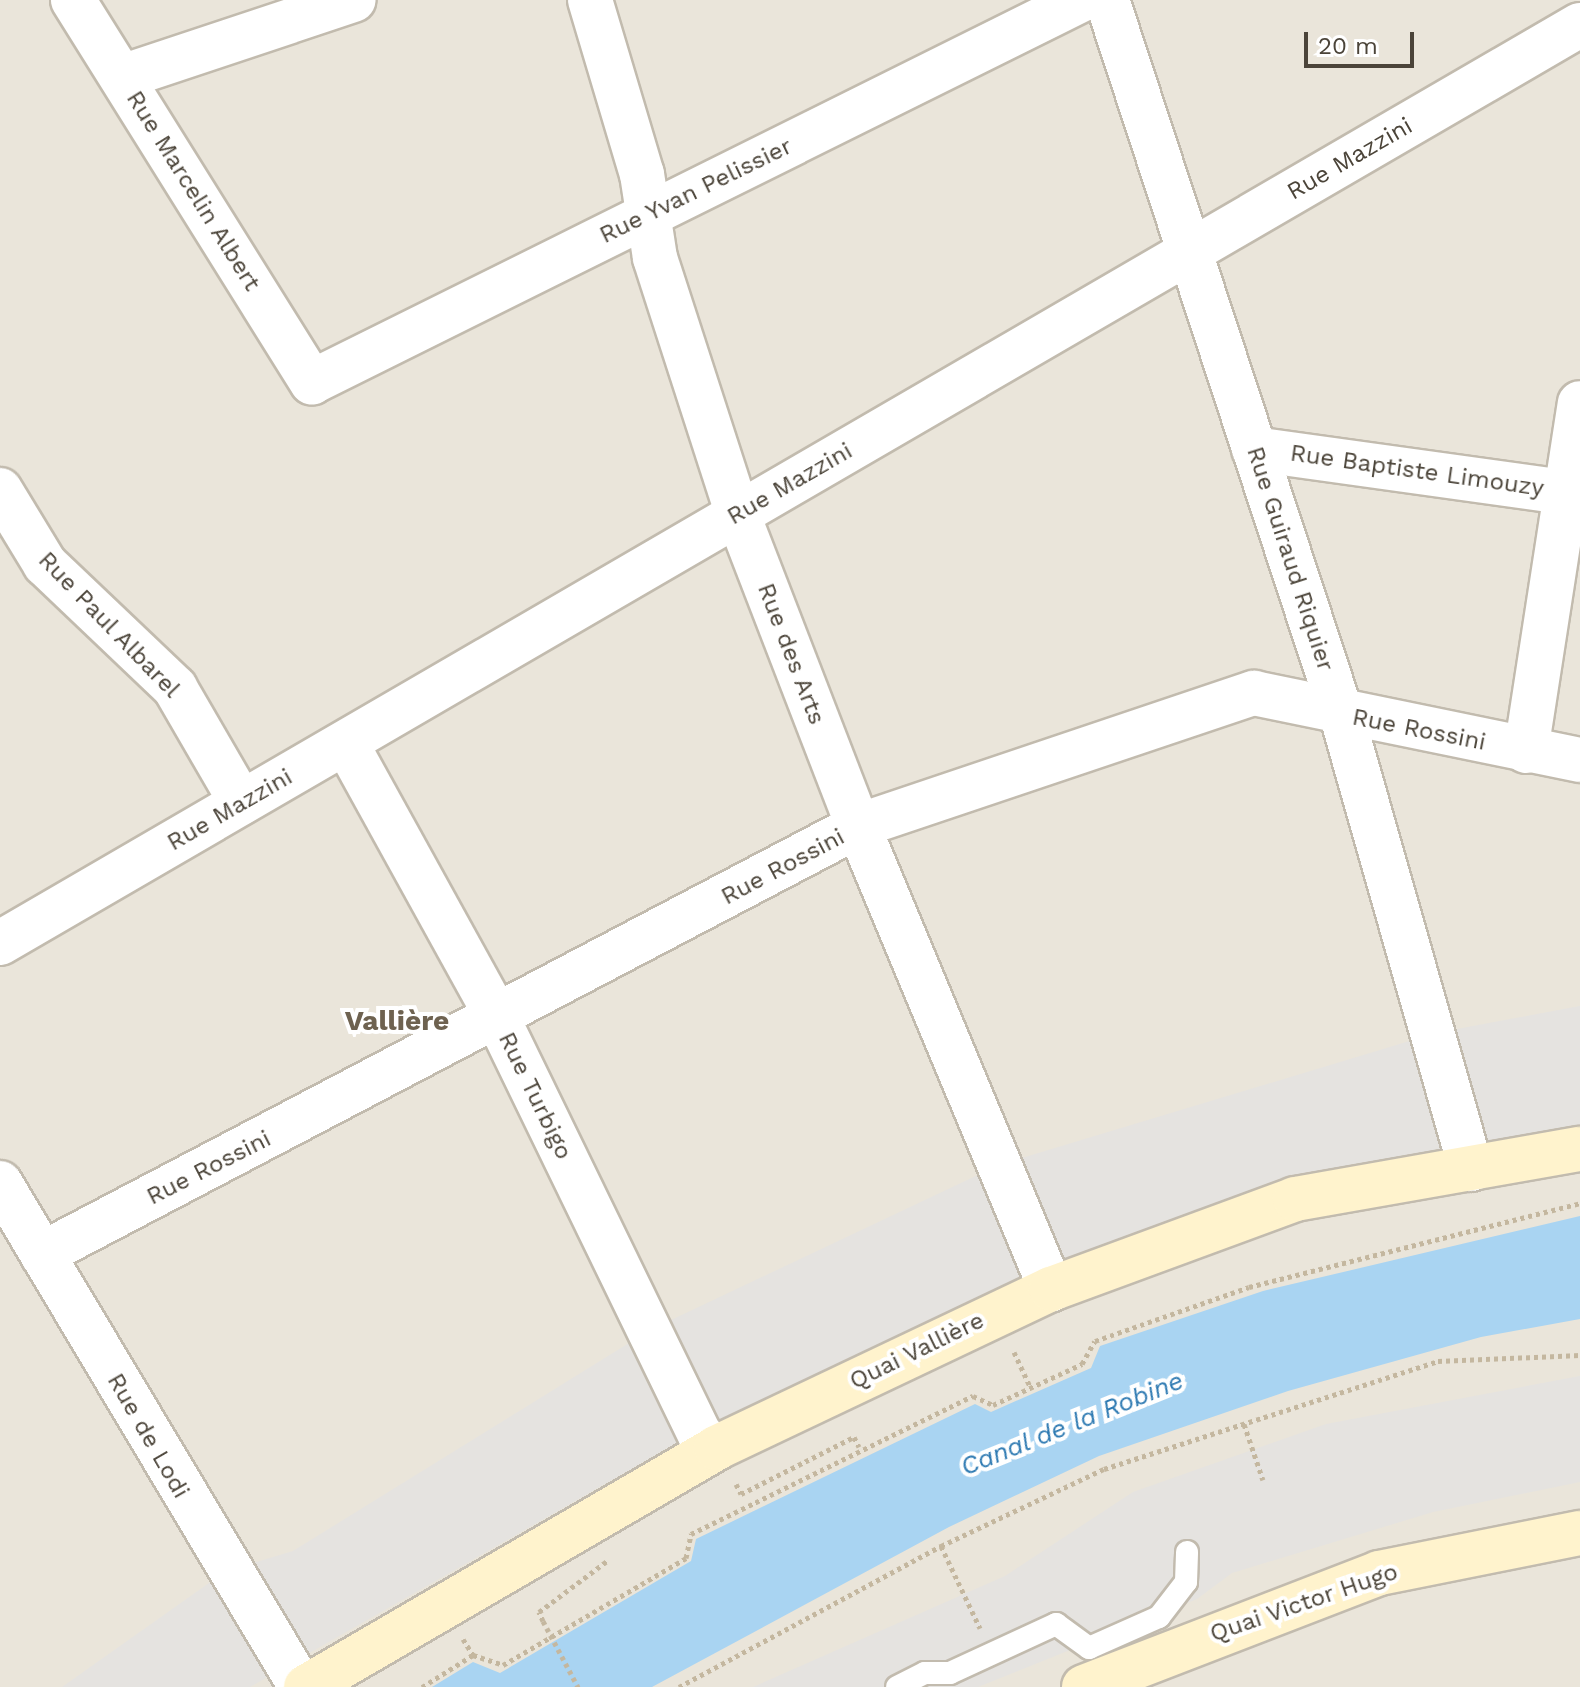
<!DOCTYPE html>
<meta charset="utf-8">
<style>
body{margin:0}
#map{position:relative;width:1580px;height:1687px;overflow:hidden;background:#f6f3ec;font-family:"Work Sans",sans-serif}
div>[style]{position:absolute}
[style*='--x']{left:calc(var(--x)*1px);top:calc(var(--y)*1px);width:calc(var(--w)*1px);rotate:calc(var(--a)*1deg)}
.residential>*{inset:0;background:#eae5da;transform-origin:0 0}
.parking>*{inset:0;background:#e5e3e0}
.water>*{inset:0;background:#a9d4f2}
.path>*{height:5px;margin-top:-2.5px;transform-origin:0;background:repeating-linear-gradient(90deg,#c4b79f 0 4px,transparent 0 8px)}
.roads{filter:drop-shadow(2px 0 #c2bbae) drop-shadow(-2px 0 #c2bbae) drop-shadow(0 2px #c2bbae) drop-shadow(0 -2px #c2bbae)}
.lane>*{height:22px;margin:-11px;padding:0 11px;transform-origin:11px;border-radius:11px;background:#fff}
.street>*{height:44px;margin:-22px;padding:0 22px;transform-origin:22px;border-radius:22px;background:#fff}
.secondary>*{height:44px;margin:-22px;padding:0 22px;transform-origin:22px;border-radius:22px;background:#fff3cd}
.path-bridge>*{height:5px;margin-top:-2.5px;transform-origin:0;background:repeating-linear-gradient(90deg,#c4b79f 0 4px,transparent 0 8px)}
span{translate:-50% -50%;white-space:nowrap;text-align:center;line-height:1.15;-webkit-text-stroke:8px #fff;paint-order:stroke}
.street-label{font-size:24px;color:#4b4439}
.water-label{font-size:26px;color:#2e7ab2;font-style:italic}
.quarter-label{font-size:28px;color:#6e6250;font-weight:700}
.scale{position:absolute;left:1304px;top:32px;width:110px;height:36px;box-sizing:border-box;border:4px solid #4b4439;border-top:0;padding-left:10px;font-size:24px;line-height:28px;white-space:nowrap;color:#4b4439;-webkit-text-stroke:6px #fff;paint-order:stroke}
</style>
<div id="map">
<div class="residential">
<i style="left:0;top:0;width:1580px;height:1687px"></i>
</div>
<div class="parking">
<i style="clip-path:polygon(1580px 1006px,1580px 1125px,1292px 1186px,1046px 1276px,701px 1429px,250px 1687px,62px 1687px,226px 1571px,293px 1551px,650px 1330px,999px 1165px,1436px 1033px)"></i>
<i style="clip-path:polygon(1580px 1376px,1580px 1482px,1433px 1512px,1232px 1573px,1197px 1599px,978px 1687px,753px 1687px,1005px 1576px,1133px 1492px,1326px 1424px)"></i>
</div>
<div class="water">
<i style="clip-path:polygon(1580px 1216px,1580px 1319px,1481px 1337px,1288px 1391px,1099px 1456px,949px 1527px,652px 1687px,432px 1687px,473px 1662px,500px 1673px,691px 1561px,696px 1539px,975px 1404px,991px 1412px,1091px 1368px,1100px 1346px,1263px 1291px)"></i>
</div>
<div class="path">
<i style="--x:1014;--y:1352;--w:38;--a:65"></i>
<i style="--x:1244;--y:1424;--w:59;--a:71.3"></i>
<i style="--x:736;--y:1484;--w:11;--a:63"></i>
<i style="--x:741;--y:1494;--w:127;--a:-26.8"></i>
<i style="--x:854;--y:1437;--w:11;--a:63"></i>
<i style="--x:941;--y:1546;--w:91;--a:64.6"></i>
<i style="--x:543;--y:1621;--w:10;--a:-114"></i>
<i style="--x:539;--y:1612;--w:85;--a:-36.9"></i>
<i style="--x:463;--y:1639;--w:19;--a:58"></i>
<i style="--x:422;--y:1687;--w:60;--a:-32.1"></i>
<i style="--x:473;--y:1655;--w:32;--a:18"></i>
<i style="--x:503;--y:1665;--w:212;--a:-30.3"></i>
<i style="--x:686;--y:1558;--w:25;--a:-78"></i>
<i style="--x:691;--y:1534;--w:314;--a:-26.1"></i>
<i style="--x:973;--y:1396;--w:22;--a:24"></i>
<i style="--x:993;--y:1405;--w:98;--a:-24.7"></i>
<i style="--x:1082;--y:1364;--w:26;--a:-61"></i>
<i style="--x:1095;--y:1341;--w:163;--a:-19.3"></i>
<i style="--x:1249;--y:1287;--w:341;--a:-14.2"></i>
<i style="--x:679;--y:1687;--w:298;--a:-28.3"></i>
<i style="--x:941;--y:1546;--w:180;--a:-25.3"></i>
<i style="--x:1104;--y:1469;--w:351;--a:-17.9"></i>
<i style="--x:1438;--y:1361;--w:142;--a:-2.4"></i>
</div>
<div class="roads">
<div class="lane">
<i style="--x:897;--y:1687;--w:31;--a:-27"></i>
<i style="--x:925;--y:1673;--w:25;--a:0"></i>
<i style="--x:950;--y:1673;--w:117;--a:-24.8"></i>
<i style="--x:1056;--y:1624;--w:41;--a:36"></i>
<i style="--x:1089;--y:1648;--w:77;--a:-23.9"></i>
<i style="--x:1159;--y:1617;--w:44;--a:-52.4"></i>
<i style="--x:1186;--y:1582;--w:30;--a:-88"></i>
</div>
<div class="street">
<i style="--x:73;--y:0;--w:451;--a:58"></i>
<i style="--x:312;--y:382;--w:859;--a:-26.42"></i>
<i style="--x:590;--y:0;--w:182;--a:73.4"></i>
<i style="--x:642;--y:174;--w:85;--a:81.2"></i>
<i style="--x:655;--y:258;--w:270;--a:72.1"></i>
<i style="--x:738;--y:515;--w:333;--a:68.9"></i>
<i style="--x:858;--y:826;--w:502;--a:67.37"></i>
<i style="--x:1107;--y:0;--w:754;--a:71.83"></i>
<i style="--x:1342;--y:716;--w:471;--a:74.1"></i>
<i style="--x:122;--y:77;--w:244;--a:-18.4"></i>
<i style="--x:1254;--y:449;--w:329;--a:7.9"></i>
<i style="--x:0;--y:490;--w:87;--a:58.7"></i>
<i style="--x:45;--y:564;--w:180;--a:43.6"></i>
<i style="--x:175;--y:688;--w:132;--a:59.9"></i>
<i style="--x:347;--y:745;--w:313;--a:61.1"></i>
<i style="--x:498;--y:1019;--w:462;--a:64.1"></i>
<i style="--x:700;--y:1435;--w:21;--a:39"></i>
<i style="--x:1526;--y:751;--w:352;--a:-81.2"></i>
<i style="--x:0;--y:943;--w:1827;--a:-30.16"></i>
<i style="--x:0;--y:1183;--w:587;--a:59.15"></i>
<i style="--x:42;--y:1254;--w:921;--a:-27.68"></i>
<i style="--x:858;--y:826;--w:418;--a:-18.6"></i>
<i style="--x:1254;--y:693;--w:333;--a:11.6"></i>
</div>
<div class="secondary">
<i style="--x:306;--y:1687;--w:475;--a:-30.2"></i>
<i style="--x:716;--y:1448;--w:371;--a:-25.4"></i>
<i style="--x:1051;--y:1289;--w:260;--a:-20.2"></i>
<i style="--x:1295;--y:1199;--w:289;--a:-10"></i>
<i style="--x:1084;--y:1687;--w:316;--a:-21.1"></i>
<i style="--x:1379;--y:1573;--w:205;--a:-11.3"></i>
</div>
</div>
<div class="path-bridge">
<i style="--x:543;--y:1621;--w:75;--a:62.1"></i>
</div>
<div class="street-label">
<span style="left:1350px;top:159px;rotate:-30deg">Rue Mazzini</span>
<span style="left:193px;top:191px;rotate:58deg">Rue Marcelin Albert</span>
<span style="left:696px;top:191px;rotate:-26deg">Rue Yvan Pelissier</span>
<span style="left:1417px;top:471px;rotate:8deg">Rue Baptiste Limouzy</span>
<span style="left:790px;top:484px;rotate:-30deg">Rue Mazzini</span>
<span style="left:1290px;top:559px;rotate:72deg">Rue Guiraud Riquier</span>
<span style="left:109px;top:625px;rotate:46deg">Rue Paul Albarel</span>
<span style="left:791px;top:654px;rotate:69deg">Rue des Arts</span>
<span style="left:1419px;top:730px;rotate:11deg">Rue Rossini</span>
<span style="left:230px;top:810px;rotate:-30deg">Rue Mazzini</span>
<span style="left:783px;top:867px;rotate:-28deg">Rue Rossini</span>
<span style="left:535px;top:1096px;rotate:64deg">Rue Turbigo</span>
<span style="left:209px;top:1168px;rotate:-27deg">Rue Rossini</span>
<span style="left:917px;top:1351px;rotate:-26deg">Quai Vallière</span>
<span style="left:148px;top:1436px;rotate:60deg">Rue de Lodi</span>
<span style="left:1304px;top:1603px;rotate:-19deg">Quai Victor Hugo</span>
</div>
<div class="water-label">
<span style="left:1072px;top:1424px;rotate:-22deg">Canal de la Robine</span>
</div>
<div class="quarter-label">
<span style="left:397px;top:1021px">Vallière</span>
</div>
<div class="scale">20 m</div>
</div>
